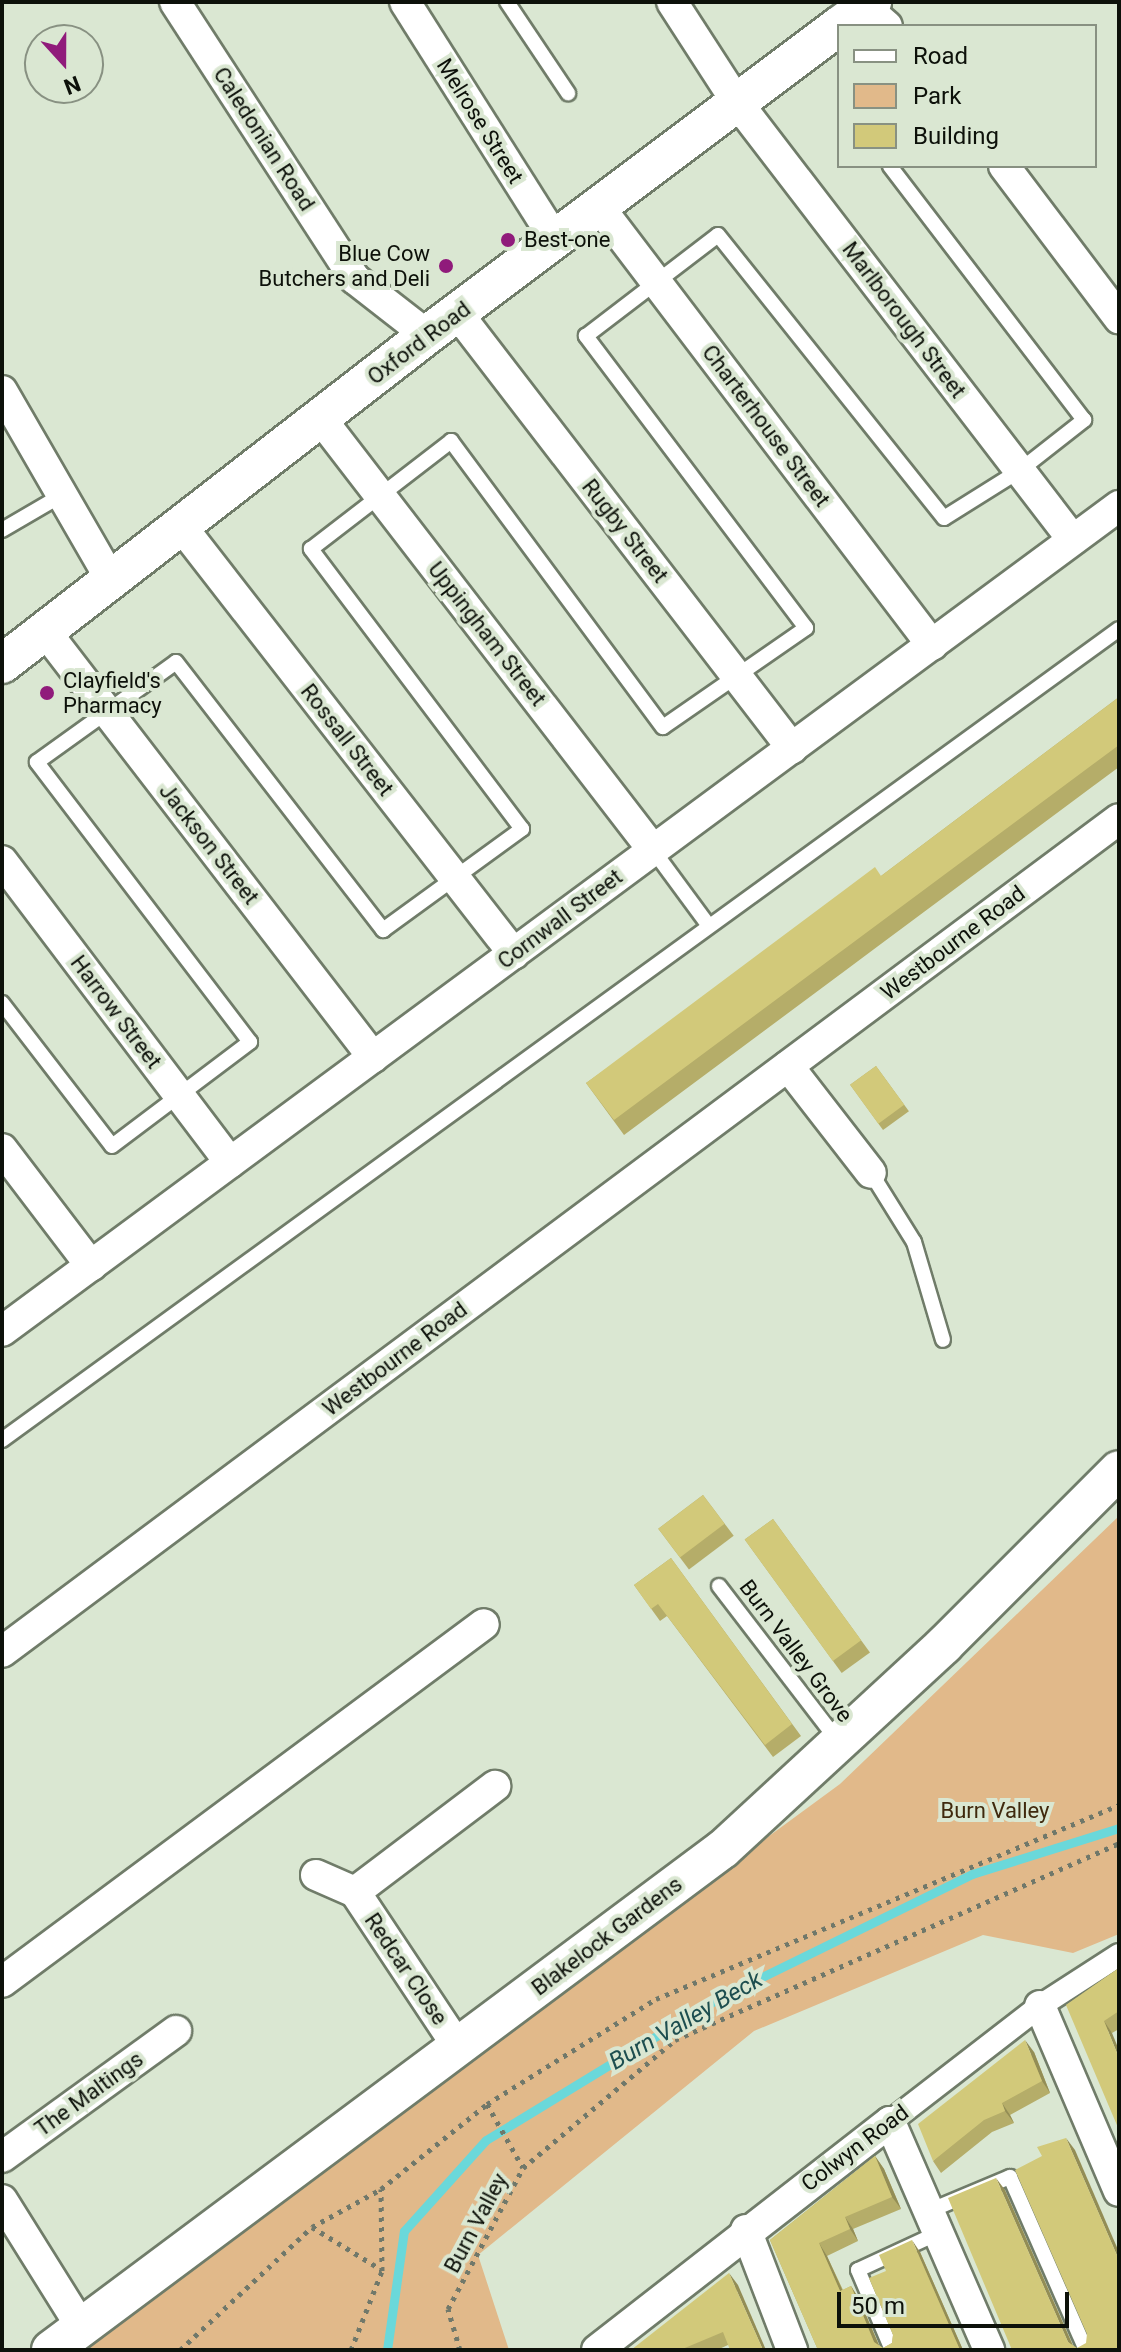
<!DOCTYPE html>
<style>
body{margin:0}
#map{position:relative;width:1121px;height:2352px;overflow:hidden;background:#dae7d2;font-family:Roboto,sans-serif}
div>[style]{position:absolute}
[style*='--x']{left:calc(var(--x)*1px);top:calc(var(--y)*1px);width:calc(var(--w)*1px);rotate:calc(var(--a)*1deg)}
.green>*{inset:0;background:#e1b98a}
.stream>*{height:9px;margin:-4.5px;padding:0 4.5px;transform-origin:4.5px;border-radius:4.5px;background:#6ad8da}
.path>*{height:5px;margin-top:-2.5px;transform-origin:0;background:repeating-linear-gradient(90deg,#70786a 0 4px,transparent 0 10px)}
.roads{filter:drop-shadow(2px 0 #707c69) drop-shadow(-2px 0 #707c69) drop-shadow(0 2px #707c69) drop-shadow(0 -2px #707c69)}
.service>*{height:14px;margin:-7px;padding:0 7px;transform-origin:7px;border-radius:7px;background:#fff}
.pedestrian>*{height:22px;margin:-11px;padding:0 11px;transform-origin:11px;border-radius:11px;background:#fff}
.minor>*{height:30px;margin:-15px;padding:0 15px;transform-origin:15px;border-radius:15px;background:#fff}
.tertiary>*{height:38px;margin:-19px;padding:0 19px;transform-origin:19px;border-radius:19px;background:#fff}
.wall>*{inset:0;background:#b5ad69;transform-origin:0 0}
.shaded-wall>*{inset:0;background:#938d55}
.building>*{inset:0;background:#d2c97a;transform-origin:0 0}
.dots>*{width:22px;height:22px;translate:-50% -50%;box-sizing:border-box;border:4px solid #dae7d2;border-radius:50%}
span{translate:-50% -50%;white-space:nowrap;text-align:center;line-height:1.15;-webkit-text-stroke:8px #dae7d2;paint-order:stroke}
.street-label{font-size:22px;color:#0d110a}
.poi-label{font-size:22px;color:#0d110a}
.left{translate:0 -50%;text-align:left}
.right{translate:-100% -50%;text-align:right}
.park-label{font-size:22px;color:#3f290d}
.water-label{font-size:24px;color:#1d4e4f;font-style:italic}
.frame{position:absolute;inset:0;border:4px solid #0d110a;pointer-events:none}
.legend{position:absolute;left:837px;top:24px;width:260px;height:144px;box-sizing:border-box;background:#dae7d2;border:2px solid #889182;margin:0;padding:10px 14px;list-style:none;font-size:24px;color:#0d110a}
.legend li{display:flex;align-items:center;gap:16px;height:40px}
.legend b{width:40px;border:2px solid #889182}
.north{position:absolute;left:24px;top:24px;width:80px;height:80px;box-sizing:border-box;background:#dae7d2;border:2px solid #889182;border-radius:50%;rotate:159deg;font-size:22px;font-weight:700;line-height:32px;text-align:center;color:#0d110a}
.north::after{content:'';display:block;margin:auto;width:28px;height:36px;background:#901b7b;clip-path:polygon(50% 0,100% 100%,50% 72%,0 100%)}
.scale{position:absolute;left:837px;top:2292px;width:232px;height:36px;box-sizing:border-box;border:4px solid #0d110a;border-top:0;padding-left:10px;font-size:24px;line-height:28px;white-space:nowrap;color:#0d110a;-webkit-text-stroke:6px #dae7d2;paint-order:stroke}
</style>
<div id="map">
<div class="green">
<i style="clip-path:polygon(1119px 1516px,1119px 1934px,1073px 1953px,983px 1935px,754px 2031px,478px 2255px,509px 2350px,83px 2350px,403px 2105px,840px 1784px)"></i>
</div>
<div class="stream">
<i style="--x:387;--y:2350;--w:120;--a:-81.9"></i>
<i style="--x:404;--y:2231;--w:122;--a:-48"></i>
<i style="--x:486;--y:2140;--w:271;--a:-31.4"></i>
<i style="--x:717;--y:1999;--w:284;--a:-26.1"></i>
<i style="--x:972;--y:1874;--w:154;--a:-17.4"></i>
</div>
<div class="path">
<i style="--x:487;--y:2104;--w:73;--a:60.6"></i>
<i style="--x:312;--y:2227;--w:82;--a:31.6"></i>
<i style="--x:180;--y:2350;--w:180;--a:-43"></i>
<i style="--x:312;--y:2227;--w:79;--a:-28.8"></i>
<i style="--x:381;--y:2189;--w:136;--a:-38.7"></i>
<i style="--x:487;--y:2104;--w:199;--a:-31.9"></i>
<i style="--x:656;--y:1999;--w:502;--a:-22.73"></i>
<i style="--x:351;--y:2350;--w:85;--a:-68.6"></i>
<i style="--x:382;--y:2271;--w:82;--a:-90.7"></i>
<i style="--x:460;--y:2350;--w:43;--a:-106.3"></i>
<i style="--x:448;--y:2309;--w:160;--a:-62"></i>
<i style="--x:523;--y:2168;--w:199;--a:-40.1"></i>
<i style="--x:675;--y:2040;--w:486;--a:-23.9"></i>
</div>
<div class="roads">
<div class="service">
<i style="--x:507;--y:2;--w:110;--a:56.2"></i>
<i style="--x:2;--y:530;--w:69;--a:-30.3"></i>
<i style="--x:653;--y:850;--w:94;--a:53.6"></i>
<i style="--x:2;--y:1003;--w:180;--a:52.4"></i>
<i style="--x:112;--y:1146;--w:173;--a:-37"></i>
<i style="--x:250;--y:1042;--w:352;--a:-127.3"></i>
<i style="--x:37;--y:762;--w:171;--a:-35.7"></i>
<i style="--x:176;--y:662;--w:339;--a:52.3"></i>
<i style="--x:383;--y:930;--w:172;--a:-36"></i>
<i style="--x:522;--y:829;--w:351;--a:-127"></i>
<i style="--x:311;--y:549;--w:177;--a:-37.6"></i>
<i style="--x:451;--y:441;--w:356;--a:53.5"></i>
<i style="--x:663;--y:727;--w:174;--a:-34.7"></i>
<i style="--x:806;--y:628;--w:366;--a:-127"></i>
<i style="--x:586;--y:336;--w:166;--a:-37.4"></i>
<i style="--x:718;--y:235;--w:362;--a:51.4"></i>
<i style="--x:944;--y:518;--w:89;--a:-32.1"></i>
<i style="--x:1019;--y:471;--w:83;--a:-38.1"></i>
<i style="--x:1084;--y:420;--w:320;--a:-127.4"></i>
<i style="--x:871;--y:1173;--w:81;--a:58.1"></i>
<i style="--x:914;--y:1242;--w:102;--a:73.5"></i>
<i style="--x:2;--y:1440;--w:1380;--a:-35.98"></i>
<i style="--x:719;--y:1586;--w:195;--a:52.5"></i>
<i style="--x:929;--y:2211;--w:88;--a:-22.8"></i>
<i style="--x:1010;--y:2177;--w:189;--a:66.3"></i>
<i style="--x:892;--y:2350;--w:87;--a:-113"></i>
<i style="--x:858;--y:2270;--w:88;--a:-24.8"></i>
</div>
<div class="pedestrian">
<i style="--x:890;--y:2122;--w:190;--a:-37.7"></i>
<i style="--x:1040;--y:2006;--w:94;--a:-32.8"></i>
</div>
<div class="minor">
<i style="--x:175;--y:2;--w:330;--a:57"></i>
<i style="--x:355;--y:279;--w:91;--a:37.9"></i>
<i style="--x:405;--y:2;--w:280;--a:57.7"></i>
<i style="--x:672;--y:2;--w:118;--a:57.1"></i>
<i style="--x:736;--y:101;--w:553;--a:52.49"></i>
<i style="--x:865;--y:7;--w:29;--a:41"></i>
<i style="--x:1004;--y:166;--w:191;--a:52.9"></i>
<i style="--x:600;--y:208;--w:549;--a:52.78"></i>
<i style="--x:458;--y:314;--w:548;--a:52.42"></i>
<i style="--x:2;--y:391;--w:218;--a:60"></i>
<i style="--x:321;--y:419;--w:544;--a:52.39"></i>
<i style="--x:181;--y:526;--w:542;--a:52.12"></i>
<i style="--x:45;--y:631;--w:538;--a:52.41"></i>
<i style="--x:2;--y:861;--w:378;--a:52.9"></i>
<i style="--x:788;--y:1066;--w:135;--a:52.2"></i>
<i style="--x:2;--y:1149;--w:147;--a:52.7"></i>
<i style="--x:2;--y:1331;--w:1389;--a:-36.45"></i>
<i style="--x:2;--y:1652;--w:1393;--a:-36.71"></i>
<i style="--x:316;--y:1875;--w:43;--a:23.6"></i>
<i style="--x:355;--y:1892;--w:186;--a:56.4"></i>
<i style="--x:355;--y:1892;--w:176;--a:-37.1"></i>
<i style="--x:2;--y:1982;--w:600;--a:-36.6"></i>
<i style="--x:1040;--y:2006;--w:201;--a:66.9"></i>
<i style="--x:2;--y:2157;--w:215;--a:-35.9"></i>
<i style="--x:2;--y:2200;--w:147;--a:58"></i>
<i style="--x:746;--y:2230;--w:129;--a:69"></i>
<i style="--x:597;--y:2350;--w:371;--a:-37.9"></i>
<i style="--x:890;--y:2122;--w:249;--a:66.5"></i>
</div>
<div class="tertiary">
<i style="--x:839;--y:26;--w:41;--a:-36"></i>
<i style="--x:2;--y:664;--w:537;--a:-37.74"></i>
<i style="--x:427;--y:335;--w:515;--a:-36.87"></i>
<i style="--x:51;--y:2350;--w:838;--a:-36.71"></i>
<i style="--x:723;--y:1849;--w:301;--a:-42.7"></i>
<i style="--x:944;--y:1645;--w:247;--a:-45"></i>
</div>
</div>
<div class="wall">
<i style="clip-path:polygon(1119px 697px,1119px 767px,624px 1135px,586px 1083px,881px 876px)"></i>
<i style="left:876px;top:1066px;width:56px;height:32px;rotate:54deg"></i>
<i style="left:703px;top:1495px;width:51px;height:56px;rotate:53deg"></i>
<i style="left:773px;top:1519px;width:165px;height:35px;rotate:54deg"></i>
<i style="clip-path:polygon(671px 1558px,801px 1736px,773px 1757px,667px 1616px,660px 1621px,634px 1585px)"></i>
<i style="clip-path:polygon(1119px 1968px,1119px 2029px,1112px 2033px,1066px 2005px)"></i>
<i style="clip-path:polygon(1034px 2052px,1050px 2093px,1010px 2115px,1014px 2123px,992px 2132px,941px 2173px,933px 2161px)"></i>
<i style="clip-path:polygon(875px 2156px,884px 2169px,901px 2209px,853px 2229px,858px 2241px,827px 2256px,843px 2290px,851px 2286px,859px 2299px,879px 2345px,883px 2348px,892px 2343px,893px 2335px,886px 2271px,920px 2252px,963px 2350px,818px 2350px,770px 2240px)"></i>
<i style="clip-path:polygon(738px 2285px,728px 2345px,717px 2350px,631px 2350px)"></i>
</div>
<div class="shaded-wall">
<i style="clip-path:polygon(1104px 2021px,1112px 2033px,1119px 2050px,1119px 2058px)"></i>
<i style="clip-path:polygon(1025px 2040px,1034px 2052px,1050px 2093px,1042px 2081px)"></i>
<i style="clip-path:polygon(1002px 2103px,1010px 2115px,1014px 2123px,1005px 2111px)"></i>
<i style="clip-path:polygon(1066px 2138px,1075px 2150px,1119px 2252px,1119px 2260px)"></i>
<i style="clip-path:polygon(875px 2156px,884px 2169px,901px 2209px,892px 2197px)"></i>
<i style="clip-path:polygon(996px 2178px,1005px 2190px,1075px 2350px,1068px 2342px)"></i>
<i style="clip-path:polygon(845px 2217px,853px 2229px,858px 2241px,850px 2229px)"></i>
<i style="clip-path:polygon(912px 2240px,920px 2252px,963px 2350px,960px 2350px)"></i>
<i style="clip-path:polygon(819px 2243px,827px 2256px,848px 2303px,840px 2291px)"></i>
<i style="clip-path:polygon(729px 2273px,738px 2285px,766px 2350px,763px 2350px)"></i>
<i style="clip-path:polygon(851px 2286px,859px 2299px,881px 2350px,874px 2342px)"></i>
</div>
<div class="building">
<i style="clip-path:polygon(1119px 697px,1119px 745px,614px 1120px,586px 1083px,875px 867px,881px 876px)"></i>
<i style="left:876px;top:1066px;width:48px;height:32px;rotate:54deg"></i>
<i style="left:703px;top:1495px;width:36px;height:56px;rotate:53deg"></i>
<i style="left:773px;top:1519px;width:150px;height:35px;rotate:54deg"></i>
<i style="clip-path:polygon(671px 1558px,792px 1724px,765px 1745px,658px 1604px,651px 1609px,634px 1585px)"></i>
<i style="clip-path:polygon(1119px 1968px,1119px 2011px,1104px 2021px,1119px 2058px,1119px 2130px,1066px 2005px)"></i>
<i style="clip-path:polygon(1025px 2040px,1042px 2081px,1002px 2103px,1005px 2111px,984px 2120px,933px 2161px,918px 2124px)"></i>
<i style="clip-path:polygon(1066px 2138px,1119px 2260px,1119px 2350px,1012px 2350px,948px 2198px,996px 2178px,1068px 2342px,1077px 2348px,1086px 2343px,1087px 2334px,1015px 2170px,1042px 2156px,1037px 2147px)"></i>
<i style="clip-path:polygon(875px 2156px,892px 2197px,845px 2217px,850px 2229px,819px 2243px,840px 2291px,851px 2286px,874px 2342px,883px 2348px,892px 2343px,893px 2335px,869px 2278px,886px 2271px,879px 2255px,912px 2240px,960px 2350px,818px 2350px,770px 2240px)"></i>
<i style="clip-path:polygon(729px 2273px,763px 2350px,730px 2350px,723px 2332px,680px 2350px,631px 2350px)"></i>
</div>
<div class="dots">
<i style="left:508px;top:240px;background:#901b7b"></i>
<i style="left:446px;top:266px;background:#901b7b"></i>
<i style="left:47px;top:693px;background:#901b7b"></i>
</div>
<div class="street-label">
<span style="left:480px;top:121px;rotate:58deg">Melrose Street</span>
<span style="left:264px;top:139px;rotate:57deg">Caledonian Road</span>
<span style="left:904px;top:320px;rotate:53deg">Marlborough Street</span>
<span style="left:419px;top:343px;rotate:-37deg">Oxford Road</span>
<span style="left:766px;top:426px;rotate:53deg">Charterhouse Street</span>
<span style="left:625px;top:531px;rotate:52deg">Rugby Street</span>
<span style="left:487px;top:634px;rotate:52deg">Uppingham Street</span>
<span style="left:347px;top:740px;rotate:52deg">Rossall Street</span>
<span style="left:209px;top:844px;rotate:52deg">Jackson Street</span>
<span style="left:560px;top:919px;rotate:-37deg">Cornwall Street</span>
<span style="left:953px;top:943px;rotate:-37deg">Westbourne Road</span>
<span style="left:116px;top:1012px;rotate:53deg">Harrow Street</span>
<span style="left:395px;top:1359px;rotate:-37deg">Westbourne Road</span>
<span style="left:796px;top:1651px;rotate:53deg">Burn Valley Grove</span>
<span style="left:607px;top:1936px;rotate:-37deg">Blakelock Gardens</span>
<span style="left:406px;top:1969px;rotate:56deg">Redcar Close</span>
<span style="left:89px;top:2094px;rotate:-36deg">The Maltings</span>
<span style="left:855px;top:2148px;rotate:-37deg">Colwyn Road</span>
<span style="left:476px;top:2223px;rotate:-62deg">Burn Valley</span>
</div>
<div class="poi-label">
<span class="left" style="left:524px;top:240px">Best-one</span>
<span class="right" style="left:430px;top:266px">Blue Cow<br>Butchers and Deli</span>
<span class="left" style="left:63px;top:693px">Clayfield's<br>Pharmacy</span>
</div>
<div class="park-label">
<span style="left:995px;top:1811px">Burn Valley</span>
</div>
<div class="water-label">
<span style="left:686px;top:2021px;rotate:-30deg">Burn Valley Beck</span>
</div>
<div class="frame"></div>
<ul class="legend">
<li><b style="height:10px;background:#fff"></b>Road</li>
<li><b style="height:22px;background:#e1b98a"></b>Park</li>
<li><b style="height:22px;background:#d2c97a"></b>Building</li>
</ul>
<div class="north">N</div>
<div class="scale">50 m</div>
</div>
